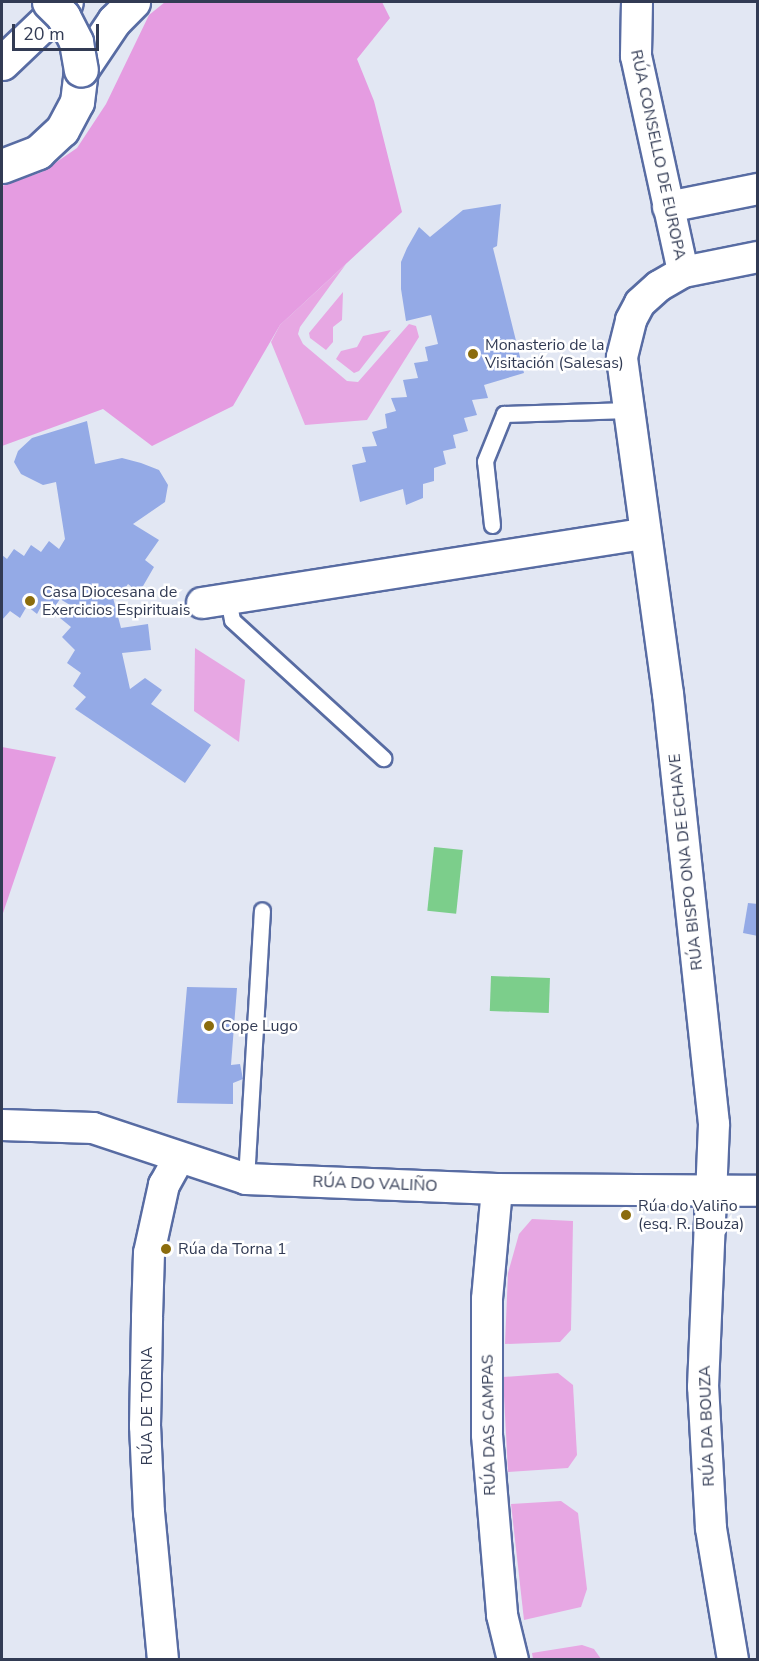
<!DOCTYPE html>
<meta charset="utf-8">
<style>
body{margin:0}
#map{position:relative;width:759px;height:1661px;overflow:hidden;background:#e2e7f3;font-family:"Nunito Sans",sans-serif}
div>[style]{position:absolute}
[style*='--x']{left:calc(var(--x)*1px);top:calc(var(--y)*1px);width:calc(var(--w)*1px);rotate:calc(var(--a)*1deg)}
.green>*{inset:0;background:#e7a7e3}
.forest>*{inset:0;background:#e59ce1}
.water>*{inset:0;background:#7cce8b;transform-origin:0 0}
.building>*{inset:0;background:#94aae6}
.roads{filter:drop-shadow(2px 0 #586ca3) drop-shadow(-2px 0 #586ca3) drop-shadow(0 2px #586ca3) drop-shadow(0 -2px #586ca3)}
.service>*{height:15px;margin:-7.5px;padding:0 7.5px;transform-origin:7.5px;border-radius:7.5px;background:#fff}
.minor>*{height:30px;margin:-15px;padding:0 15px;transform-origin:15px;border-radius:15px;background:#fff}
.secondary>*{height:33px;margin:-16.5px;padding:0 16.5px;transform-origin:16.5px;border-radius:16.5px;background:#fff}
.trunk>*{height:33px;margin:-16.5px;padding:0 16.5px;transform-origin:16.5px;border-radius:16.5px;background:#fff}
.bridges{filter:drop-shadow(2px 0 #586ca3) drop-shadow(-2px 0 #586ca3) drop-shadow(0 2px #586ca3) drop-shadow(0 -2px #586ca3)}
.secondary-bridge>*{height:33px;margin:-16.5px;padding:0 16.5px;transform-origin:16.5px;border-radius:16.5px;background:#fff}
.dots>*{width:16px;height:16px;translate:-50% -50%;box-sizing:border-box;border:3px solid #fff;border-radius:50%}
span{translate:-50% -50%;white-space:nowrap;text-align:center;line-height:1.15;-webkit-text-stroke:5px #fff;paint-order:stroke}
.street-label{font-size:16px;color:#323b54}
.poi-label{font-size:16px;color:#323b54}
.left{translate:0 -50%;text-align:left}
.frame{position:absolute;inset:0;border:3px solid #323b54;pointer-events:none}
.scale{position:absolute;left:12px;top:24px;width:87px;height:27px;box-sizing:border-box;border:3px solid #323b54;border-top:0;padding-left:8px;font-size:18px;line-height:21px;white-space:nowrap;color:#323b54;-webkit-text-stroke:4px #fff;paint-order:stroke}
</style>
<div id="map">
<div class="green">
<i style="clip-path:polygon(346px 264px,300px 327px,298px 334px,303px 344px,347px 381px,358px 382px,409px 324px,416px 326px,419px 337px,367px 420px,305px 425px,271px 342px,280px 325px)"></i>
<i style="clip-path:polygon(343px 292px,342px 320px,333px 327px,333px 342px,326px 350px,310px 338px,309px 333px)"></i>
<i style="clip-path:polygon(391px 330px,359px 371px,354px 373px,336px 359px,341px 351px,357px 347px,363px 336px)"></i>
<i style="clip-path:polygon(195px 648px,245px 680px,239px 742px,194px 711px)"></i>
<i style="clip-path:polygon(532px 1219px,573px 1221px,571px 1330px,560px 1342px,505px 1344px,508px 1273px,519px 1234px)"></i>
<i style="clip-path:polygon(558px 1373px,573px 1385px,577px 1455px,568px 1468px,508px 1472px,503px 1377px)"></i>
<i style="clip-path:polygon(561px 1501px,578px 1513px,587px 1589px,581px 1607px,524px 1620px,511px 1504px)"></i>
<i style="clip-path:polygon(582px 1645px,594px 1649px,601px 1659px,533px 1659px,532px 1653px)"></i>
</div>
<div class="forest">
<i style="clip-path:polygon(165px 2px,382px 2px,390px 18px,357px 59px,374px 101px,402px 212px,280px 325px,233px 406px,152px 446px,103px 409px,2px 446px,2px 186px,42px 172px,77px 148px,106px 104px,149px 15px)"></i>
<i style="clip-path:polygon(2px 747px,56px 757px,2px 916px)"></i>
</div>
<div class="water">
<i style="left:434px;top:847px;width:29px;height:64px;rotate:6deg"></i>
<i style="left:491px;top:976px;width:59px;height:35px;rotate:2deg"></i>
</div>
<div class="building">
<i style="clip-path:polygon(501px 204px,497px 246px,493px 248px,524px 373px,484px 385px,488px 398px,472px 400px,477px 415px,464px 418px,468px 431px,453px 435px,456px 448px,443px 451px,446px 464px,434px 468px,434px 481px,423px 484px,423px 498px,406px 505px,403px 489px,360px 502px,352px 465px,366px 462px,362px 447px,377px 446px,372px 432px,387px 428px,385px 414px,396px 411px,391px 398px,407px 397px,403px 380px,418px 378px,414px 363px,428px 361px,425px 347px,438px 344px,431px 315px,406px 321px,401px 289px,401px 262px,407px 248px,419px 227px,430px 237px,463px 210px)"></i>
<i style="clip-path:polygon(87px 421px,95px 464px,122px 458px,141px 463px,159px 470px,168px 485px,165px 502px,133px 524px,159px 540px,145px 560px,154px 567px,139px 593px,128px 584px,122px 593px,111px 590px,121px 628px,148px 624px,151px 650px,122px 653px,130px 689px,145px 678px,162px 690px,151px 704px,211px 745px,185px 783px,75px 709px,86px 697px,73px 686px,81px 673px,67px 663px,75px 650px,62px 637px,71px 627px,60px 618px,70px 605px,60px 599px,52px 611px,43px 603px,37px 614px,27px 606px,20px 618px,10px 611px,2px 620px,2px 555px,7px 559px,14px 549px,24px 556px,31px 545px,41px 552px,49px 541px,59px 549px,65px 539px,56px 482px,43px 485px,21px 474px,14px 462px,18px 451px,32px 438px)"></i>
<i style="clip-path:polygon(748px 903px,758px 904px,758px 936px,743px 933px)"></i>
<i style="clip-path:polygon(187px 987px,237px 988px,231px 1065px,240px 1064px,243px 1079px,233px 1083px,233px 1104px,177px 1103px)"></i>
</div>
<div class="roads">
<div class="service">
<i style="--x:492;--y:525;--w:64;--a:-96.2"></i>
<i style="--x:485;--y:461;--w:51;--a:-68"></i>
<i style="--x:504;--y:414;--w:125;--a:-1.8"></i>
<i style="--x:228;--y:599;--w:21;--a:79"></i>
<i style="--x:232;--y:620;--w:205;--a:42.4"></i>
<i style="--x:246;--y:1179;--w:269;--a:-86.6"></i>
</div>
<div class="minor">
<i style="--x:637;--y:2;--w:54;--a:91.1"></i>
<i style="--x:636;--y:56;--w:221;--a:77.7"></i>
<i style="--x:668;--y:207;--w:92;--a:-11.3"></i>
<i style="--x:202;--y:603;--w:448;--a:-8.9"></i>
<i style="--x:2;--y:1125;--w:91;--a:1.9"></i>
<i style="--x:93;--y:1128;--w:161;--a:18.4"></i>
<i style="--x:246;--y:1179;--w:251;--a:2.3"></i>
<i style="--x:497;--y:1189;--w:261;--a:0.4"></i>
<i style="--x:497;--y:1189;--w:110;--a:95.2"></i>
<i style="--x:487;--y:1299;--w:136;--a:90"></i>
<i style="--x:487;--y:1435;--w:181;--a:85.2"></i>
<i style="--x:502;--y:1615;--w:46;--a:76.3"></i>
<i style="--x:163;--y:1660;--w:148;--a:-95.4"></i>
<i style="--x:149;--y:1513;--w:87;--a:-92.6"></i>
<i style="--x:145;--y:1426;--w:109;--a:-88.9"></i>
<i style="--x:147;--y:1317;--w:64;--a:-88.2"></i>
<i style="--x:149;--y:1253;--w:70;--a:-77.6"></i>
<i style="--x:164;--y:1185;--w:31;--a:-61"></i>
<i style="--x:733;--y:1660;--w:134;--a:-99.5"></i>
<i style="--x:711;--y:1528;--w:141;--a:-93.2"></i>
<i style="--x:703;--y:1387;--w:263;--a:-87.6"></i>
<i style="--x:714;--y:1124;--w:432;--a:-96.1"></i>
<i style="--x:668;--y:694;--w:340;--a:-97.8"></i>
<i style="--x:622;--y:357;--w:38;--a:-76"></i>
<i style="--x:631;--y:320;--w:19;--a:-62"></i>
<i style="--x:640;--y:303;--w:25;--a:-42"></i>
<i style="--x:659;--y:286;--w:28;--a:-30"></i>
<i style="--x:683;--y:272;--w:76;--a:-11.3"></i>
</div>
<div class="secondary">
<i style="--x:2;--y:166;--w:39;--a:-21"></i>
<i style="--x:38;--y:152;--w:33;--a:-43"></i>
<i style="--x:62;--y:130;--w:32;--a:-62"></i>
<i style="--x:77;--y:102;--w:32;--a:-83"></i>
</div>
<div class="trunk">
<i style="--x:2;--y:63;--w:88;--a:-43.6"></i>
<i style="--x:81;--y:70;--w:59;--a:-56"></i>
<i style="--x:114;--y:21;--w:27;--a:-45"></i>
</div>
</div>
<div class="bridges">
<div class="secondary-bridge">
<i style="--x:49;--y:2;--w:20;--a:45"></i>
<i style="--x:63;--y:16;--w:29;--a:63"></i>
<i style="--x:76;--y:42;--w:28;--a:80"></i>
</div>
</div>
<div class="dots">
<i style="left:473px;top:354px;background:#8b6c0d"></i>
<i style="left:30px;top:601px;background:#8b6c0d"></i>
<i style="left:209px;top:1026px;background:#8b6c0d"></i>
<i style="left:626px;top:1215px;background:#8b6c0d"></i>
<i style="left:166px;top:1249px;background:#8b6c0d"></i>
</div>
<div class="street-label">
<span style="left:658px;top:155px;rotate:78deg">RÚA CONSELLO DE EUROPA</span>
<span style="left:686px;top:862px;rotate:-96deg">RÚA BISPO ONA DE ECHAVE</span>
<span style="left:375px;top:1184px;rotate:2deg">RÚA DO VALIÑO</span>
<span style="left:147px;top:1406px;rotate:-90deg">RÚA DE TORNA</span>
<span style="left:489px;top:1425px;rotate:-91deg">RÚA DAS CAMPAS</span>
<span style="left:707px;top:1426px;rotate:-92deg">RÚA DA BOUZA</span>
</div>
<div class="poi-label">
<span class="left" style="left:485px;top:354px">Monasterio de la<br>Visitación (Salesas)</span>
<span class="left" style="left:42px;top:601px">Casa Diocesana de<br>Exercicios Espirituais</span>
<span class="left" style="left:221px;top:1026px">Cope Lugo</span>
<span class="left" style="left:638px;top:1215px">Rúa do Valiño<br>(esq. R. Bouza)</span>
<span class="left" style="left:178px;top:1249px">Rúa da Torna 1</span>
</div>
<div class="frame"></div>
<div class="scale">20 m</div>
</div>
